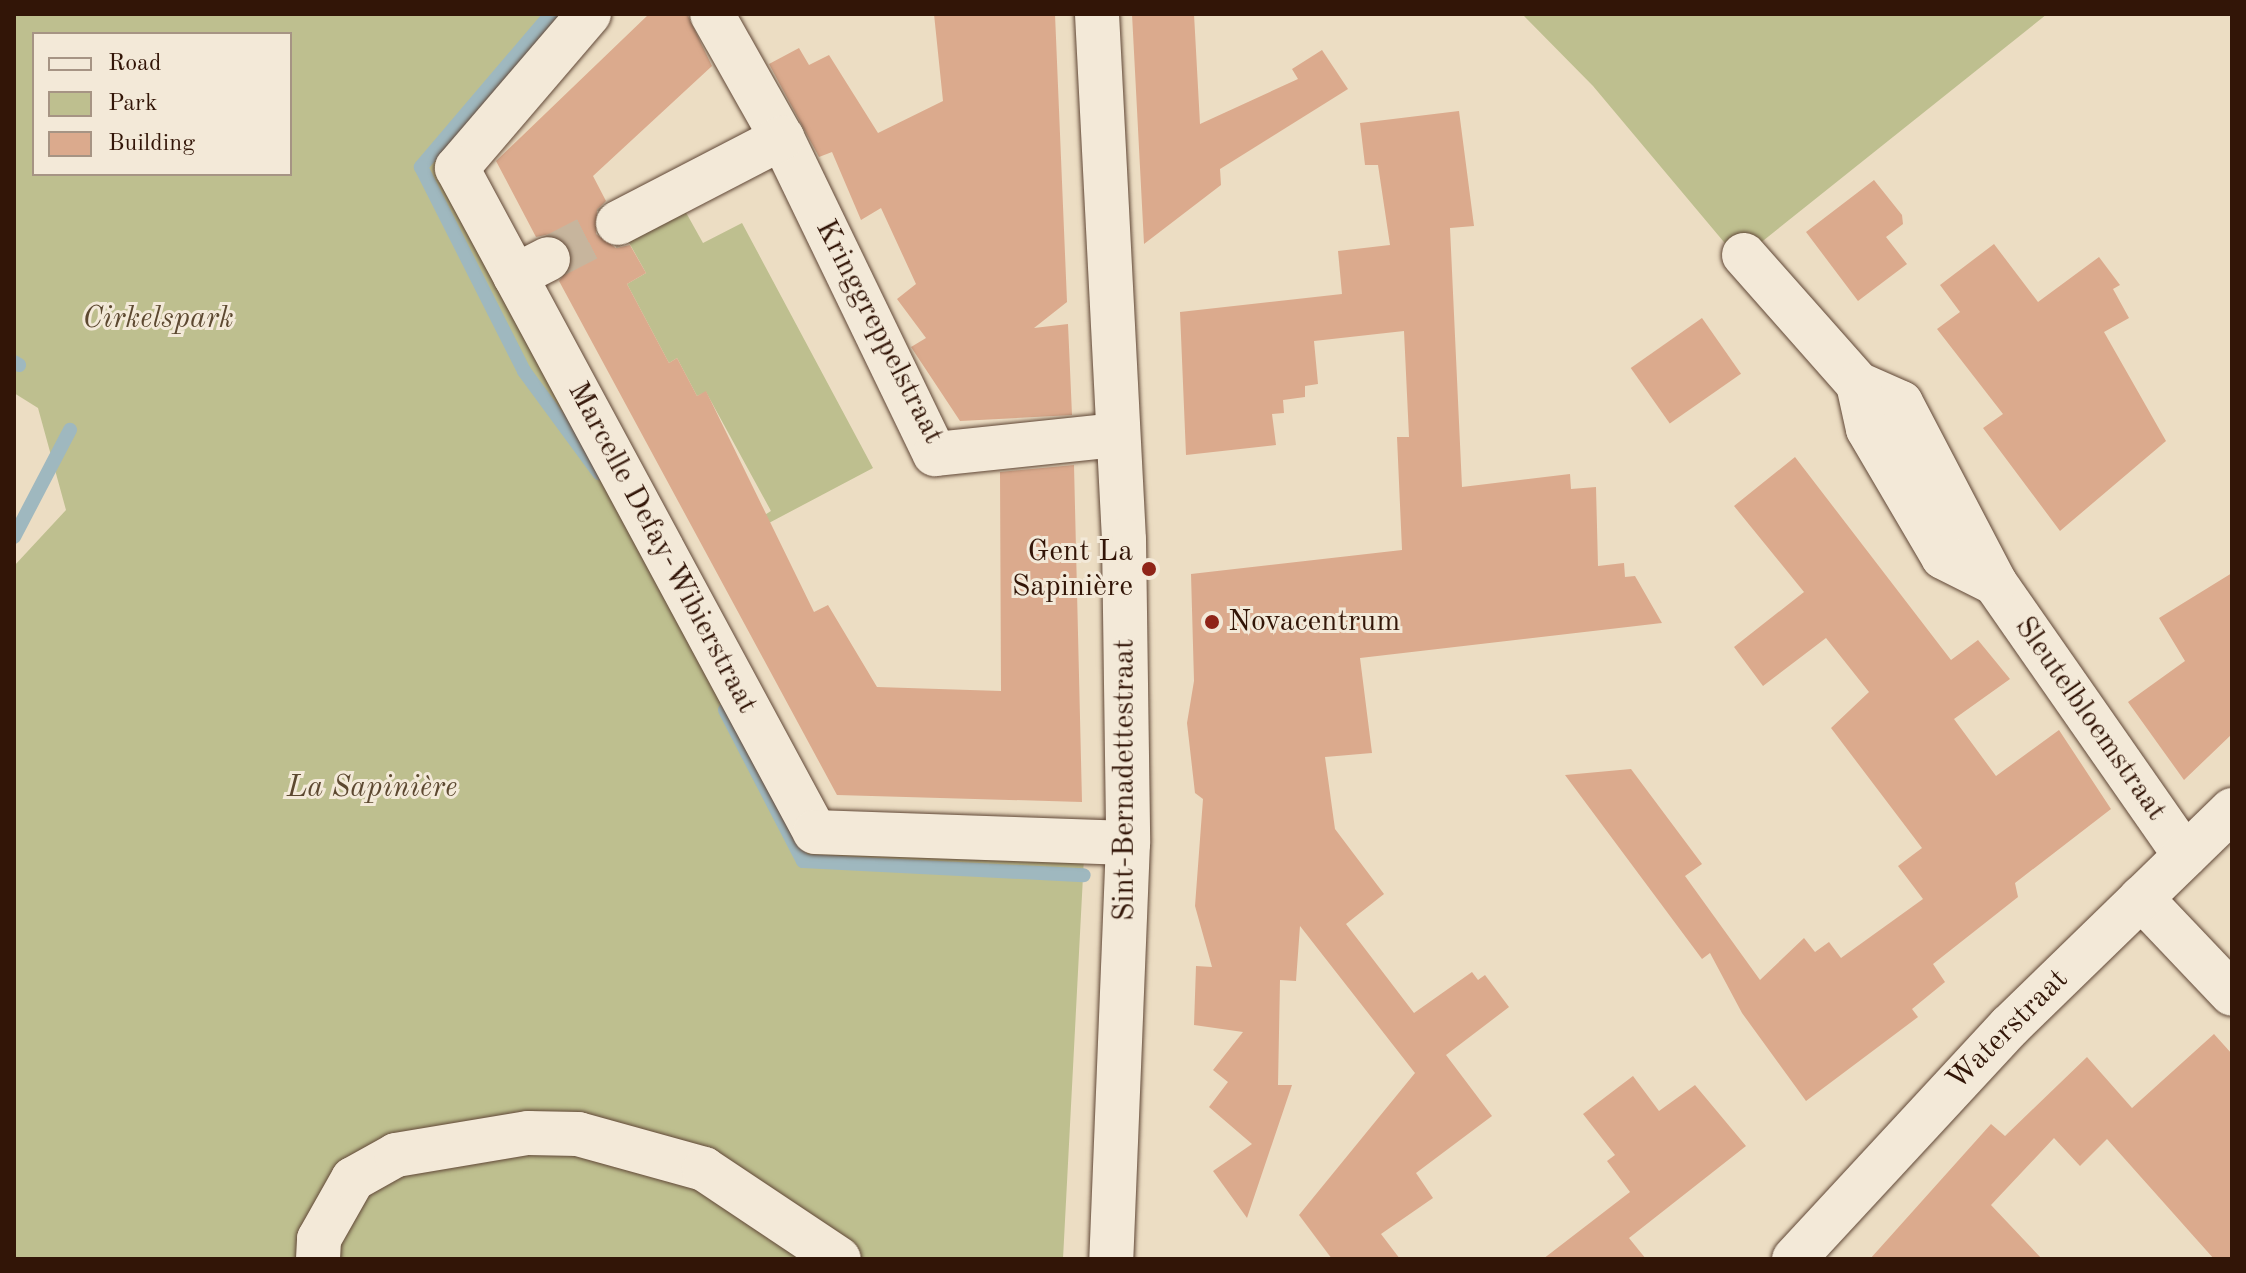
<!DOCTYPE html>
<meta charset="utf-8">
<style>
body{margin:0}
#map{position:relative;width:2246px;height:1273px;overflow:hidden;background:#ecddc3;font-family:"Old Standard TT",serif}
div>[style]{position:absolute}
.green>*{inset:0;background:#bebf8f}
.stream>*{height:14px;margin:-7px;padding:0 7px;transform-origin:7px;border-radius:7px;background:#9fb8bf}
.building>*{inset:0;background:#dbaa8d;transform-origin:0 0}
.minor-tunnel>*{height:44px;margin-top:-22px;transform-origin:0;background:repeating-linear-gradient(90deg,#c7b59d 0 44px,transparent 0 66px)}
.roads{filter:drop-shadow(0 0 2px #604736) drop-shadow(0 0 2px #604736)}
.minor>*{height:44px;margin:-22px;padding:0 22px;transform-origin:22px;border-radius:22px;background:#f3e9d8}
.dots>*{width:22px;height:22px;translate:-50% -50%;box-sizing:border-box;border:4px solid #f3e9d8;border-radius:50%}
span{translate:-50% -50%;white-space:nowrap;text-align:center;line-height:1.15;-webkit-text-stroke:6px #f3e9d8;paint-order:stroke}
.park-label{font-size:30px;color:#5c4830;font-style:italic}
.street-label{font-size:30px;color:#321507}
.poi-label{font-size:30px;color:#321507}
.right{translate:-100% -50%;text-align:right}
.left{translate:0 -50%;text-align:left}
.frame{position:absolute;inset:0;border:16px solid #321507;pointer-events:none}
.legend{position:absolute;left:32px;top:32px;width:260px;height:144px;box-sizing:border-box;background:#f3e9d8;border:2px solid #a69484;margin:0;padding:10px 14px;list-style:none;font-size:24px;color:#321507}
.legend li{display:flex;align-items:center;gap:16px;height:40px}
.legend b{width:40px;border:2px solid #a69484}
</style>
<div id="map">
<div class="green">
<div style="clip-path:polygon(evenodd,14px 14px,560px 14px,442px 168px,806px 845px,1084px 857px,1063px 1259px,14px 1259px,14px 566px,66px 510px,38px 408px,14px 393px,14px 14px,34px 34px,290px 34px,290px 174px,34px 174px,34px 34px)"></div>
<div style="clip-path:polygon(1522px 14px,2047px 14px,1739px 260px,1593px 86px)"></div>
<div style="clip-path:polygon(684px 209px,703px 243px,742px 223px,873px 468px,767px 524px,763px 516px,771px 511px,706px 392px,697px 396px,677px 358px,669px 363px,627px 284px,646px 273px,627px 239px)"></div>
</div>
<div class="stream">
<div style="left:551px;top:14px;width:201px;rotate:130.4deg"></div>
<div style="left:421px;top:167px;width:229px;rotate:63.2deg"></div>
<div style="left:524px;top:371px;width:127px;rotate:53.7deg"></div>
<div style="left:14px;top:362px;width:6px;rotate:31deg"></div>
<div style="left:14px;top:537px;width:121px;rotate:-62.4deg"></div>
<div style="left:725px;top:710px;width:170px;rotate:62.7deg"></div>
<div style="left:803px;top:861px;width:281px;rotate:2.9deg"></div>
</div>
<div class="building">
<div style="clip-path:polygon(649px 14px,687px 14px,712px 66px,593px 176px,606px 201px,597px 210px,596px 234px,616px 248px,630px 245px,646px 273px,627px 284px,669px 363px,677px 358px,697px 396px,706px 391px,814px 612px,828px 605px,877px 687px,1001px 691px,1000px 472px,1074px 465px,1082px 802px,837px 795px,559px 281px,573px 261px,570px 247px,550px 234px,536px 237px,496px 161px)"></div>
<div style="clip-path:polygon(934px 14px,1055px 14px,1067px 302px,1034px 328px,1068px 324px,1072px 415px,960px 421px,911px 347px,926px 338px,897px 299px,916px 284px,881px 208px,861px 220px,832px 152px,819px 157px,769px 64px,799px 48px,809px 65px,829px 55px,878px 133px,943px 101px)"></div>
<div style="clip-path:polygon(1132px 14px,1194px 14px,1200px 124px,1298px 79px,1292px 69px,1322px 50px,1348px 89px,1220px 169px,1221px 185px,1144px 244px)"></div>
<div style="clip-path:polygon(1459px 111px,1474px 226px,1450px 228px,1462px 487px,1570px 474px,1571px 489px,1596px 487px,1598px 566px,1624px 563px,1625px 577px,1635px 576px,1662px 623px,1360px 658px,1372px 753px,1325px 757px,1335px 829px,1384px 894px,1346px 924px,1414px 1013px,1472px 972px,1478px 980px,1485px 975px,1509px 1007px,1446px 1055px,1492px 1116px,1416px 1173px,1433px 1198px,1381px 1234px,1400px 1259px,1332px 1259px,1299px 1215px,1415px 1073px,1300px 926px,1296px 981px,1280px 980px,1278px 1085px,1292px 1085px,1247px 1218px,1213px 1171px,1252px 1144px,1209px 1107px,1228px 1082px,1213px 1070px,1243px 1032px,1194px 1025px,1196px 966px,1212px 967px,1195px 906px,1203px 799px,1195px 793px,1187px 723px,1194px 681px,1191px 574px,1402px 550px,1397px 437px,1409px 437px,1404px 331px,1314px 341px,1318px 384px,1305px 386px,1305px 397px,1283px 400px,1284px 413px,1272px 414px,1276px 445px,1186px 455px,1180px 312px,1342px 294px,1338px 251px,1390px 245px,1378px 165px,1365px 165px,1360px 123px)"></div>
<div style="clip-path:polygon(1874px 180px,1902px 215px,1903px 224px,1886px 237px,1907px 264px,1858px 301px,1806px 232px)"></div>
<div style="clip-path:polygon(1994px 244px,2038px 302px,2099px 257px,2120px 285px,2113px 289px,2129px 318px,2104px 332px,2166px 441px,2060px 531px,1983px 428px,2003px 414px,1937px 329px,1960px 312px,1940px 285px)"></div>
<div style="left:1702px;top:318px;width:68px;height:87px;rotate:55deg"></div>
<div style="clip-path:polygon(1795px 457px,1951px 660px,1978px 640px,2010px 679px,1954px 719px,1996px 776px,2059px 730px,2111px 809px,2015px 883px,2018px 897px,1933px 964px,1945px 982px,1912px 1009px,1918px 1017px,1806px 1101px,1742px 1013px,1710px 953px,1702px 959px,1565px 775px,1631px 769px,1702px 864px,1685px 876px,1760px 980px,1804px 938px,1815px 952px,1829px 942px,1841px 958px,1923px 899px,1898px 866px,1922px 848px,1831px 728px,1869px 692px,1826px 638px,1763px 686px,1734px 647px,1804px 592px,1734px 506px)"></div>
<div style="clip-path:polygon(2232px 573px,2232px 734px,2184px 780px,2128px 702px,2185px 661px,2159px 618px)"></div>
<div style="clip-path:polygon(2214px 1034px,2232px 1054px,2232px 1259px,2214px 1259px,2107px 1139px,2080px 1166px,2054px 1138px,1991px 1205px,2042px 1259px,1870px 1259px,1991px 1124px,2005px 1136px,2087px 1057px,2132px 1108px)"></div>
<div style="clip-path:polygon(1633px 1076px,1659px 1111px,1695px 1085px,1746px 1146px,1629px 1238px,1646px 1259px,1543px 1259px,1630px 1192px,1607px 1161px,1615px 1155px,1583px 1114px)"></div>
</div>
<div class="minor-tunnel">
<div style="left:548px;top:259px;width:79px;rotate:-27.2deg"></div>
</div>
<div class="roads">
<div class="minor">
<div style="left:589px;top:14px;width:203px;rotate:130.6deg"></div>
<div style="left:457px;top:168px;width:754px;rotate:61.67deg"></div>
<div style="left:815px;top:832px;width:313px;rotate:2deg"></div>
<div style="left:712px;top:14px;width:142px;rotate:60.6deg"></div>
<div style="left:782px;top:138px;width:351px;rotate:64.2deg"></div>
<div style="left:935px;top:454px;width:183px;rotate:-6deg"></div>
<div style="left:1097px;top:14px;width:527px;rotate:87.06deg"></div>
<div style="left:1124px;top:540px;width:303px;rotate:89.2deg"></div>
<div style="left:1128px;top:843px;width:416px;rotate:92.3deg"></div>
<div style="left:618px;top:223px;width:185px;rotate:-27.4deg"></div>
<div style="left:1744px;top:255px;width:172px;rotate:48.5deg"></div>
<div style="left:1858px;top:384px;width:47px;rotate:23.8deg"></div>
<div style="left:1901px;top:403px;width:203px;rotate:62.4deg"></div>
<div style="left:1995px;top:583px;width:332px;rotate:55.1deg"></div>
<div style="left:515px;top:276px;width:37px;rotate:-27deg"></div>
<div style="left:1858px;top:384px;width:46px;rotate:77.5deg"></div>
<div style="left:1868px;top:429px;width:148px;rotate:59.6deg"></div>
<div style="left:1943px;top:557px;width:58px;rotate:26.6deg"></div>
<div style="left:2141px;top:898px;width:132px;rotate:46.5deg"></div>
<div style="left:318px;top:1259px;width:20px;rotate:-87deg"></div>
<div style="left:319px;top:1239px;width:69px;rotate:-60.5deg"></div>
<div style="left:353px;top:1179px;width:49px;rotate:-29.2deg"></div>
<div style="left:396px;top:1155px;width:134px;rotate:-9.5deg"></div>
<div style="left:528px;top:1133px;width:50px;rotate:1.1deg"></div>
<div style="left:578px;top:1134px;width:131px;rotate:15.5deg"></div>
<div style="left:704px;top:1169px;width:162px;rotate:33.7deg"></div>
<div style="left:1794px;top:1259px;width:318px;rotate:-47.2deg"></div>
<div style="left:2010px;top:1026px;width:310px;rotate:-44.2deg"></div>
</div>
</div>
<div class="dots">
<div style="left:1149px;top:569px;background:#8f2418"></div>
<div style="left:1212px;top:622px;background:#8f2418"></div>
</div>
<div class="park-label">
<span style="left:158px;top:319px">Cirkelspark</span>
<span style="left:372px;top:788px">La Sapinière</span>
</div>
<div class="street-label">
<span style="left:879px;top:332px;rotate:63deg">Kringgreppelstraat</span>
<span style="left:662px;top:548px;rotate:62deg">Marcelle Defay-Wibierstraat</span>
<span style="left:2090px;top:719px;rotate:55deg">Sleutelbloemstraat</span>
<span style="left:1125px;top:780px;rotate:-90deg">Sint-Bernadettestraat</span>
<span style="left:2008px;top:1030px;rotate:-45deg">Waterstraat</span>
</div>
<div class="poi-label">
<span class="right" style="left:1133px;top:569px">Gent La<br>Sapinière</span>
<span class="left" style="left:1228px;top:622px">Novacentrum</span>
</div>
<div class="frame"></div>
<ul class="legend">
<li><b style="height:10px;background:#f3e9d8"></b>Road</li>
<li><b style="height:22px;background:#bebf8f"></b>Park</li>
<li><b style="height:22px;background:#dbaa8d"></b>Building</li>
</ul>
</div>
